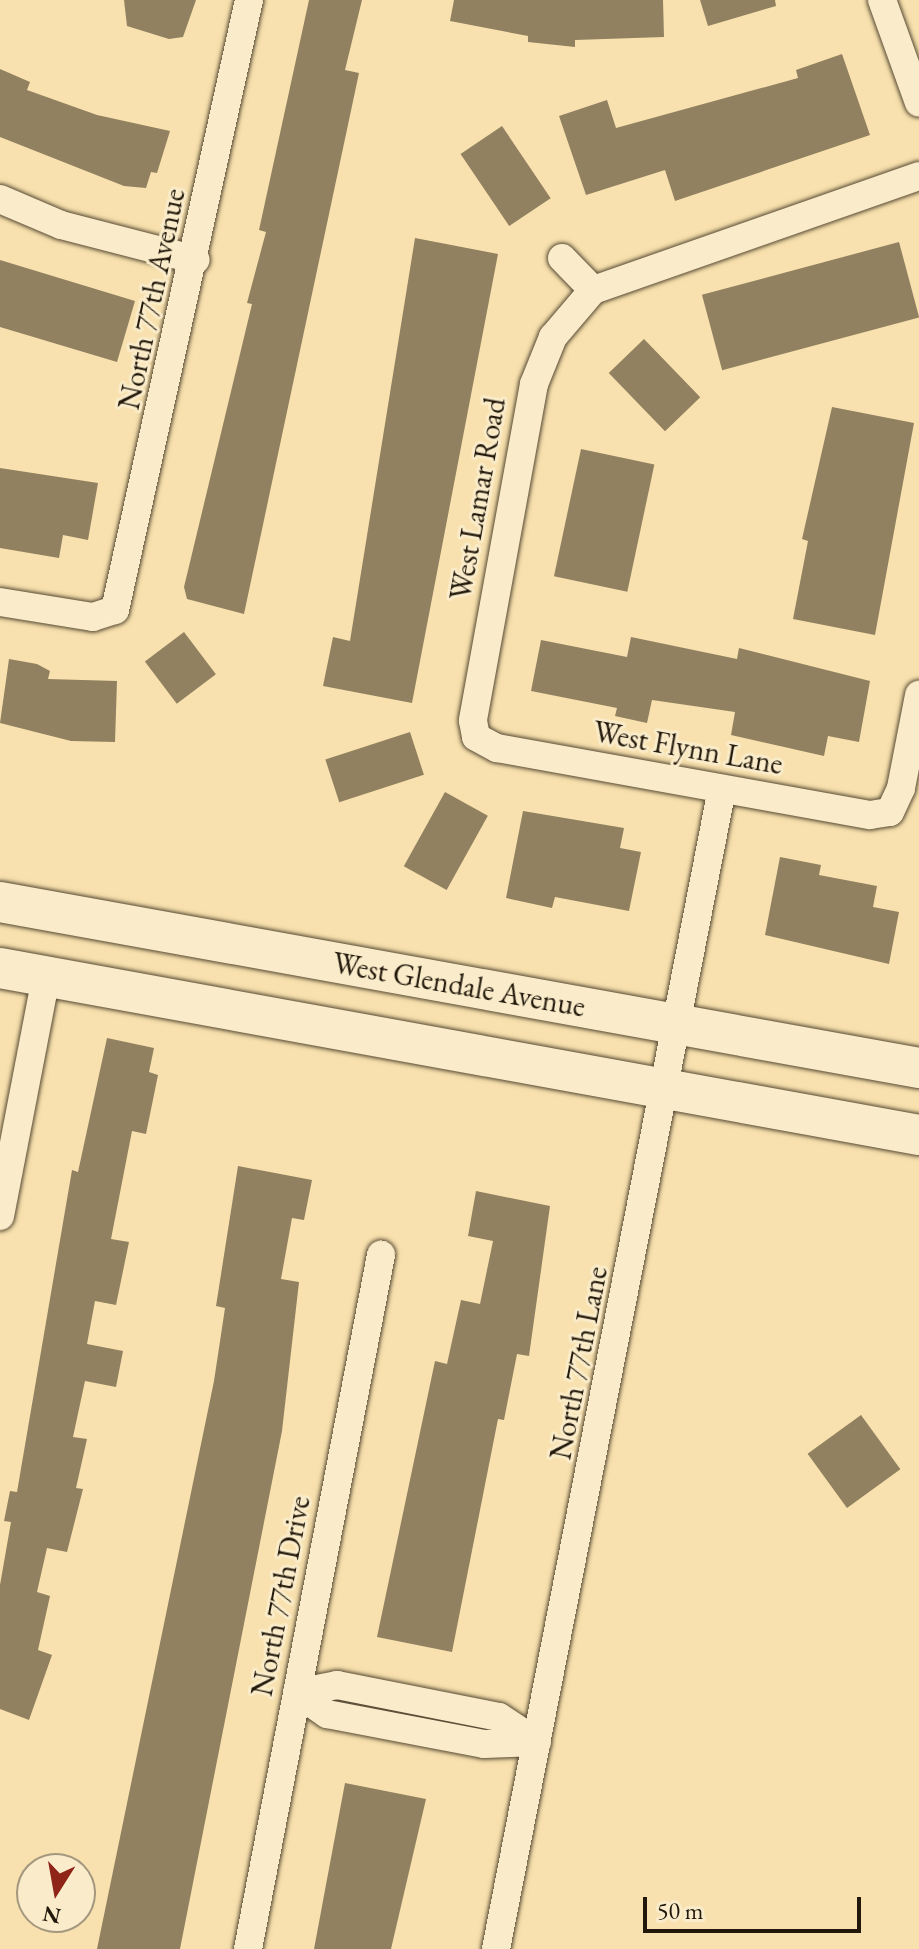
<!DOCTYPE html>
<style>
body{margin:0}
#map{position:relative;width:919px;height:1949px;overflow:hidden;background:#f8e1ae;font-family:"EB Garamond",serif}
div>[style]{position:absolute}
.building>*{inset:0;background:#918160;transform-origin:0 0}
.roads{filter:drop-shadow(0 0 2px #574a34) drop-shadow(0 0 2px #574a34)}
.minor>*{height:28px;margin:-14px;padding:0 14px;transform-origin:14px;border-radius:14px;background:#faecca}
.secondary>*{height:40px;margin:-20px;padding:0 20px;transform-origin:20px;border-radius:20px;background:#faecca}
span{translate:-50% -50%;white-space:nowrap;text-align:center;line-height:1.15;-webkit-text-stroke:6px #faecca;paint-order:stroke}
.street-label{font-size:30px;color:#21180b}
.north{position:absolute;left:16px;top:1853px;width:80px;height:80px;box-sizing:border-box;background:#faecca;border:2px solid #a3977e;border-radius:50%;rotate:191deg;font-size:22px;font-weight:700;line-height:32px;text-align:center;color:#21180b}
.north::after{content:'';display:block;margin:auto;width:28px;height:36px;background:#8f2418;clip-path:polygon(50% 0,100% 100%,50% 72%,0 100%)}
.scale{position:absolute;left:643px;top:1897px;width:218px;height:36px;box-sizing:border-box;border:4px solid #21180b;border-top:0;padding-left:10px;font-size:24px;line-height:28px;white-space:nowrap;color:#21180b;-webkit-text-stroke:6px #faecca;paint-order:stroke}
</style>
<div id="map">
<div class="building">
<div style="clip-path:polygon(124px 0,196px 0,183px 37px,169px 39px,127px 26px)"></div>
<div style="clip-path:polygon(309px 0,362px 0,345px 70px,359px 73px,244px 614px,187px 599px,184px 587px,252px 304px,247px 303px,266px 232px,259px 230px)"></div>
<div style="clip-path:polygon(454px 0,663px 0,664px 37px,575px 40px,575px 47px,528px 42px,528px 36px,450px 21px)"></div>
<div style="clip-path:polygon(700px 0,775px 0,776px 6px,708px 26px)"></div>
<div style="clip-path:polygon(842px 54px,870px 135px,675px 201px,665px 170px,586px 195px,559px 116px,607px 100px,616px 128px,798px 78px,796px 70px)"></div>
<div style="clip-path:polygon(0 69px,30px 82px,27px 90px,97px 115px,170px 131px,157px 173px,151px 172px,146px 188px,124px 186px,0 137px)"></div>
<div style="left:502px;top:126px;width:87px;height:50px;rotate:56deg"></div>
<div style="clip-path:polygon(415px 238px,498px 254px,412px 703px,323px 686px,333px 637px,350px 641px)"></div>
<div style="left:899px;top:242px;width:78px;height:204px;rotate:75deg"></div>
<div style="clip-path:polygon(0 260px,135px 301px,117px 362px,0 327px)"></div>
<div style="left:644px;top:339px;width:81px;height:49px;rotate:46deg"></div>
<div style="clip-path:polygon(832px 407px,914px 423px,875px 635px,793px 619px,808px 541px,802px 539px)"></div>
<div style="left:581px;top:449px;width:75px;height:130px;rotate:12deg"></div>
<div style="clip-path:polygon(0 468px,98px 483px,88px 540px,63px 535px,59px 558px,0 548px)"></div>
<div style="left:184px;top:632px;width:53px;height:49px;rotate:53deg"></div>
<div style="clip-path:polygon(631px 637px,737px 659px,739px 648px,870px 681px,859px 742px,828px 736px,824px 756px,731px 735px,735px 712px,652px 700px,647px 723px,615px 716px,617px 708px,531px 691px,541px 640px,627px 657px)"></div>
<div style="clip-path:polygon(9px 659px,37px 664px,50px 671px,48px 679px,117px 681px,115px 742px,71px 741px,0 723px)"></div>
<div style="left:410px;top:732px;width:45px;height:89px;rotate:72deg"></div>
<div style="left:445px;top:792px;width:49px;height:85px;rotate:29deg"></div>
<div style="clip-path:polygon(523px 811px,624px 828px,620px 848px,641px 852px,629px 911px,555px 897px,552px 908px,506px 898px)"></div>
<div style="clip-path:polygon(780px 857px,821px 865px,819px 875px,877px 886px,873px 907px,899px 912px,889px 964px,765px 935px)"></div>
<div style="clip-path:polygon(107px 1038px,154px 1048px,149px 1072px,158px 1075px,146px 1134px,132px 1131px,111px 1239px,129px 1242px,116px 1305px,95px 1301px,87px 1344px,123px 1351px,116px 1387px,85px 1381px,73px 1437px,87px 1439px,76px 1488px,83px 1489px,67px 1552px,47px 1548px,37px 1592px,50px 1596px,38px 1650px,52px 1655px,29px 1720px,0 1709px,0 1585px,11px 1522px,4px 1521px,10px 1491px,17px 1492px,72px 1170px,78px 1172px)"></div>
<div style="clip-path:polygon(238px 1166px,312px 1180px,304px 1220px,292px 1218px,281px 1279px,299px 1282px,282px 1431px,180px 1949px,97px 1949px,214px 1381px,225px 1308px,216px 1306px)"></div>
<div style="clip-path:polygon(476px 1191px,550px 1206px,529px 1356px,517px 1354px,504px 1420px,498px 1419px,452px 1652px,377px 1637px,435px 1361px,447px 1364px,461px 1300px,480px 1304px,493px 1241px,468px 1236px)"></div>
<div style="left:861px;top:1415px;width:67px;height:66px;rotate:54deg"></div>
<div style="clip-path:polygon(345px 1783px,426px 1799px,391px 1949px,314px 1949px)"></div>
</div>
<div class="roads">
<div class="minor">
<div style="left:882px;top:0;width:109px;rotate:70.2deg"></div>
<div style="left:919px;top:176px;width:345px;rotate:160.7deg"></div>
<div style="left:593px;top:290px;width:62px;rotate:130.4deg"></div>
<div style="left:553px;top:337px;width:51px;rotate:112deg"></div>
<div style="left:534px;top:384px;width:342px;rotate:100.3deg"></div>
<div style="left:473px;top:721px;width:16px;rotate:79deg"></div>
<div style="left:476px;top:737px;width:24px;rotate:28deg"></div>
<div style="left:497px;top:748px;width:379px;rotate:10.2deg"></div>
<div style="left:870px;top:815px;width:20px;rotate:-9deg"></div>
<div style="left:890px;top:812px;width:26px;rotate:-65deg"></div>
<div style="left:901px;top:788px;width:95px;rotate:-79deg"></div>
<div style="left:0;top:199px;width:66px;rotate:23.1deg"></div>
<div style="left:61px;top:225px;width:139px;rotate:14.5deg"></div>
<div style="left:562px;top:258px;width:45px;rotate:45.9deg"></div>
<div style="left:0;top:602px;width:94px;rotate:9.2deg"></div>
<div style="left:93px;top:617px;width:23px;rotate:-18deg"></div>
<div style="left:115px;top:610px;width:625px;rotate:-77.61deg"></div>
<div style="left:0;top:1216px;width:243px;rotate:-79.1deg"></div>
<div style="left:297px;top:1693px;width:41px;rotate:-11.3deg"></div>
<div style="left:337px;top:1685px;width:165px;rotate:11.2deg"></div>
<div style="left:499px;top:1717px;width:45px;rotate:33.3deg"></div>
<div style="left:297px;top:1693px;width:37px;rotate:35deg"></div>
<div style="left:327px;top:1714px;width:160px;rotate:10.8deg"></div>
<div style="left:484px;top:1744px;width:53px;rotate:-2.2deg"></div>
<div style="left:248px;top:1949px;width:707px;rotate:-79.15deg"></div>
<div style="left:496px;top:1949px;width:1182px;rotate:-78.98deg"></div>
</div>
<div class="secondary">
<div style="left:0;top:902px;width:934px;rotate:10.24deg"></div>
<div style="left:0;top:968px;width:934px;rotate:10.3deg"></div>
</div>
</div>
<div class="street-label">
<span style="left:152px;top:299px;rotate:-78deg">North 77th Avenue</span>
<span style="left:478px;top:499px;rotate:-80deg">West Lamar Road</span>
<span style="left:688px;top:748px;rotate:10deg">West Flynn Lane</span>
<span style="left:459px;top:985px;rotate:10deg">West Glendale Avenue</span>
<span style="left:579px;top:1363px;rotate:-79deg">North 77th Lane</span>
<span style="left:281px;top:1596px;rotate:-79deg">North 77th Drive</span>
</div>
<div class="north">N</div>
<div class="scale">50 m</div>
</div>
